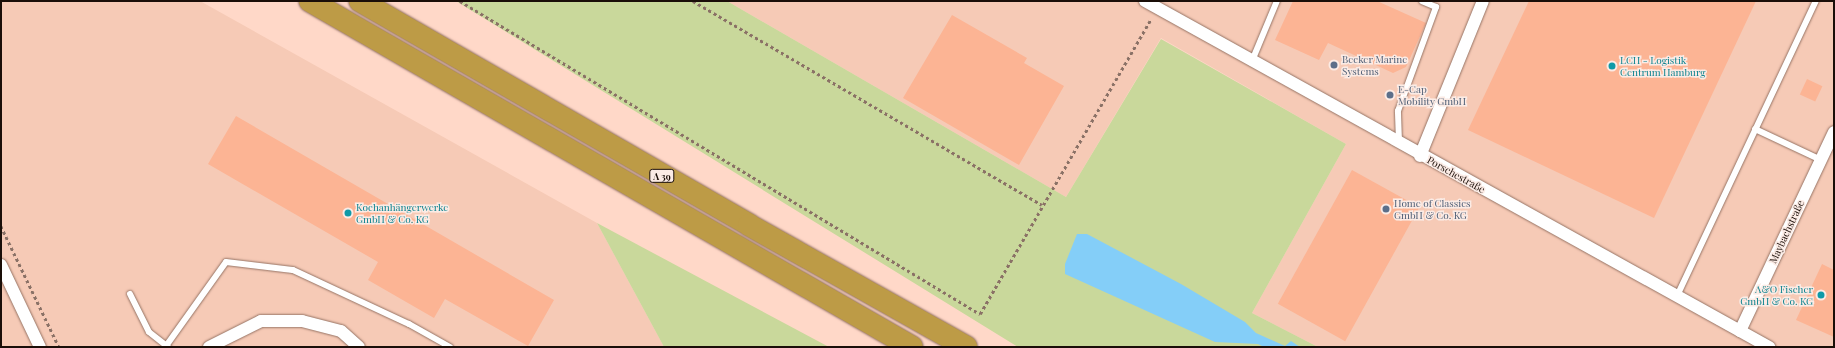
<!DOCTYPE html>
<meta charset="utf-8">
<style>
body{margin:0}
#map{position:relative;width:1835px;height:348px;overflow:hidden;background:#ffd8c8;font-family:"Playfair Display",serif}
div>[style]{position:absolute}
.built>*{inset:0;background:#f6cab6}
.green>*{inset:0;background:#c9d89b}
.water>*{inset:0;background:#84cef8}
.building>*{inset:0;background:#fcb494;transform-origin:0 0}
.path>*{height:2.5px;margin-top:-1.25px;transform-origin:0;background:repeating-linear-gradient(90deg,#8a7166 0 3px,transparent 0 6px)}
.roads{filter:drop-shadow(0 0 1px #967465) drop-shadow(0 0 1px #967465)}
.service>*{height:6px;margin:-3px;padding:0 3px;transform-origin:3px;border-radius:3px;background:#fff}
.minor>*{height:12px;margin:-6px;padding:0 6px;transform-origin:6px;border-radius:6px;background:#fff}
.motorway>*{height:22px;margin:-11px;padding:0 11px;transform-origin:11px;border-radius:11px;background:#bd9b46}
.dots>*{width:11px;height:11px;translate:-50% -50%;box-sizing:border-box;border:2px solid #fbebe5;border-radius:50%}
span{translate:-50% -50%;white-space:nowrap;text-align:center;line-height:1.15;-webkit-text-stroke:3px #fbebe5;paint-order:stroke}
.shield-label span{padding:1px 3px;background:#fbebe5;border:1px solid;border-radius:3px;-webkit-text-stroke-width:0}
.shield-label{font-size:9px;color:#1a0e08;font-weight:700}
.service-label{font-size:10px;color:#4e5e75}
.left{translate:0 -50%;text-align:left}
.culture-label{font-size:10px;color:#0d838f}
.right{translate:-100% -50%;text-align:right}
.street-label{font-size:10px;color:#1a0e08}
.frame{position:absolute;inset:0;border:2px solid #1a0e08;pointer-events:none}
</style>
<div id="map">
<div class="built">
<div style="clip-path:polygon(1px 1px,200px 1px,597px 223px,664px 347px,1px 347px)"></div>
<div style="clip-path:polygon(727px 1px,1834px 1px,1834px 347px,1318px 347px,1252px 313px,1346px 144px,1161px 38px,1066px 197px)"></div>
</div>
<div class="green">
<div style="clip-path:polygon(456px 1px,727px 1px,1066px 197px,1161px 39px,1346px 144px,1252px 313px,1318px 347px,1018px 347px)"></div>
<div style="clip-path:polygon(597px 223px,829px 347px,664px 347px)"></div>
</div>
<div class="water">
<div style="clip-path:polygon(1077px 234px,1087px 234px,1181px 284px,1245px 322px,1256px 333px,1285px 346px,1291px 341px,1300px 347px,1264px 347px,1258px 344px,1215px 342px,1065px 274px,1065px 264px)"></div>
</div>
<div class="building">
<div style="clip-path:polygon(1293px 1px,1377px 1px,1426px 23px,1406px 67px,1393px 73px,1328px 43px,1319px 60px,1275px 40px)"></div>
<div style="clip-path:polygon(1529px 1px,1756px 1px,1654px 218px,1468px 130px)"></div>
<div style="clip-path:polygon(952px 15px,1027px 58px,1024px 63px,1064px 86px,1019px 165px,903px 98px)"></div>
<div style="left:1807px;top:79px;width:17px;height:17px;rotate:25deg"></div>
<div style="clip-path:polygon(236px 116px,554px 300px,528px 346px,445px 299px,434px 318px,368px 280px,378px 262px,208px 164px)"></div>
<div style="left:1352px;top:170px;width:77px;height:153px;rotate:29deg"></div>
<div style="clip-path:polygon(1822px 264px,1834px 270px,1834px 337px,1796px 320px)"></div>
</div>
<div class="path">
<div style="left:460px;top:1px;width:607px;rotate:31.04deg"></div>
<div style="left:980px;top:314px;width:341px;rotate:-59.9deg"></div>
<div style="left:693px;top:1px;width:404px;rotate:30.3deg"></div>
<div style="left:1px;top:226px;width:134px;rotate:64.4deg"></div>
</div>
<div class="roads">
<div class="service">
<div style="left:1252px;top:61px;width:65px;rotate:-67.4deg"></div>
<div style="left:1755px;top:129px;width:73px;rotate:25.2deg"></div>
<div style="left:1399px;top:142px;width:31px;rotate:-92deg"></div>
<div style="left:1398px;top:111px;width:111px;rotate:-69.9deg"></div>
<div style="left:1436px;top:7px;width:15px;rotate:-157deg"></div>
<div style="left:130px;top:294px;width:42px;rotate:63.4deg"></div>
<div style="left:149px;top:332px;width:24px;rotate:38deg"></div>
<div style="left:1677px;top:296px;width:326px;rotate:-64.8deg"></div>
<div style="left:166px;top:346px;width:103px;rotate:-54.5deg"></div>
<div style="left:226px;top:262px;width:67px;rotate:6.8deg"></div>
<div style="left:293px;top:270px;width:128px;rotate:25deg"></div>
<div style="left:409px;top:324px;width:47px;rotate:29.3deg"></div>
</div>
<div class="minor">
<div style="left:1145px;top:1px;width:714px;rotate:29.01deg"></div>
<div style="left:1420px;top:156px;width:167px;rotate:-67.9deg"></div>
<div style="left:1px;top:265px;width:91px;rotate:64.6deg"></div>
<div style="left:1740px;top:331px;width:220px;rotate:-64.7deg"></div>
<div style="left:209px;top:347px;width:58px;rotate:-26.6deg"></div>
<div style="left:261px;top:321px;width:41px"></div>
<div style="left:302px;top:321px;width:40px;rotate:14.4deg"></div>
<div style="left:341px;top:331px;width:24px;rotate:42deg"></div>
</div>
<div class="motorway">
<div style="left:310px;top:1px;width:694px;rotate:29.89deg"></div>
<div style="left:360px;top:1px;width:449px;rotate:29.9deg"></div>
<div style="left:749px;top:225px;width:249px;rotate:29.3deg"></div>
</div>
</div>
<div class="dots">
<div style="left:1334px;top:65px;background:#5c6f8a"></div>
<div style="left:1612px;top:66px;background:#0f9aa8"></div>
<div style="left:1390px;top:95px;background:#5c6f8a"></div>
<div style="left:1386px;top:209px;background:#5c6f8a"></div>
<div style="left:348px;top:213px;background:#0f9aa8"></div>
<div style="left:1821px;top:295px;background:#0f9aa8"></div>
</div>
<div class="shield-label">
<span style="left:662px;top:176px">A 39</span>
</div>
<div class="service-label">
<span class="left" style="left:1342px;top:65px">Becker Marine<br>Systems</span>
<span class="left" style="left:1398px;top:95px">E-Cap<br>Mobility GmbH</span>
<span class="left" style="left:1394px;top:209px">Home of Classics<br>GmbH &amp; Co. KG</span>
</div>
<div class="culture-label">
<span class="left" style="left:1620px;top:66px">LCH - Logistik<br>Centrum Hamburg</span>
<span class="left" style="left:356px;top:213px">Kochanhängerwerke<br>GmbH &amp; Co. KG</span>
<span class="right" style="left:1813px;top:295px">A&amp;O Fischer<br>GmbH &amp; Co. KG</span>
</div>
<div class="street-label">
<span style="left:1456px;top:175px;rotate:29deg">Porschestraße</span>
<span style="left:1787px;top:232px;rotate:-65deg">Maybachstraße</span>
</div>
<div class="frame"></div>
</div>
